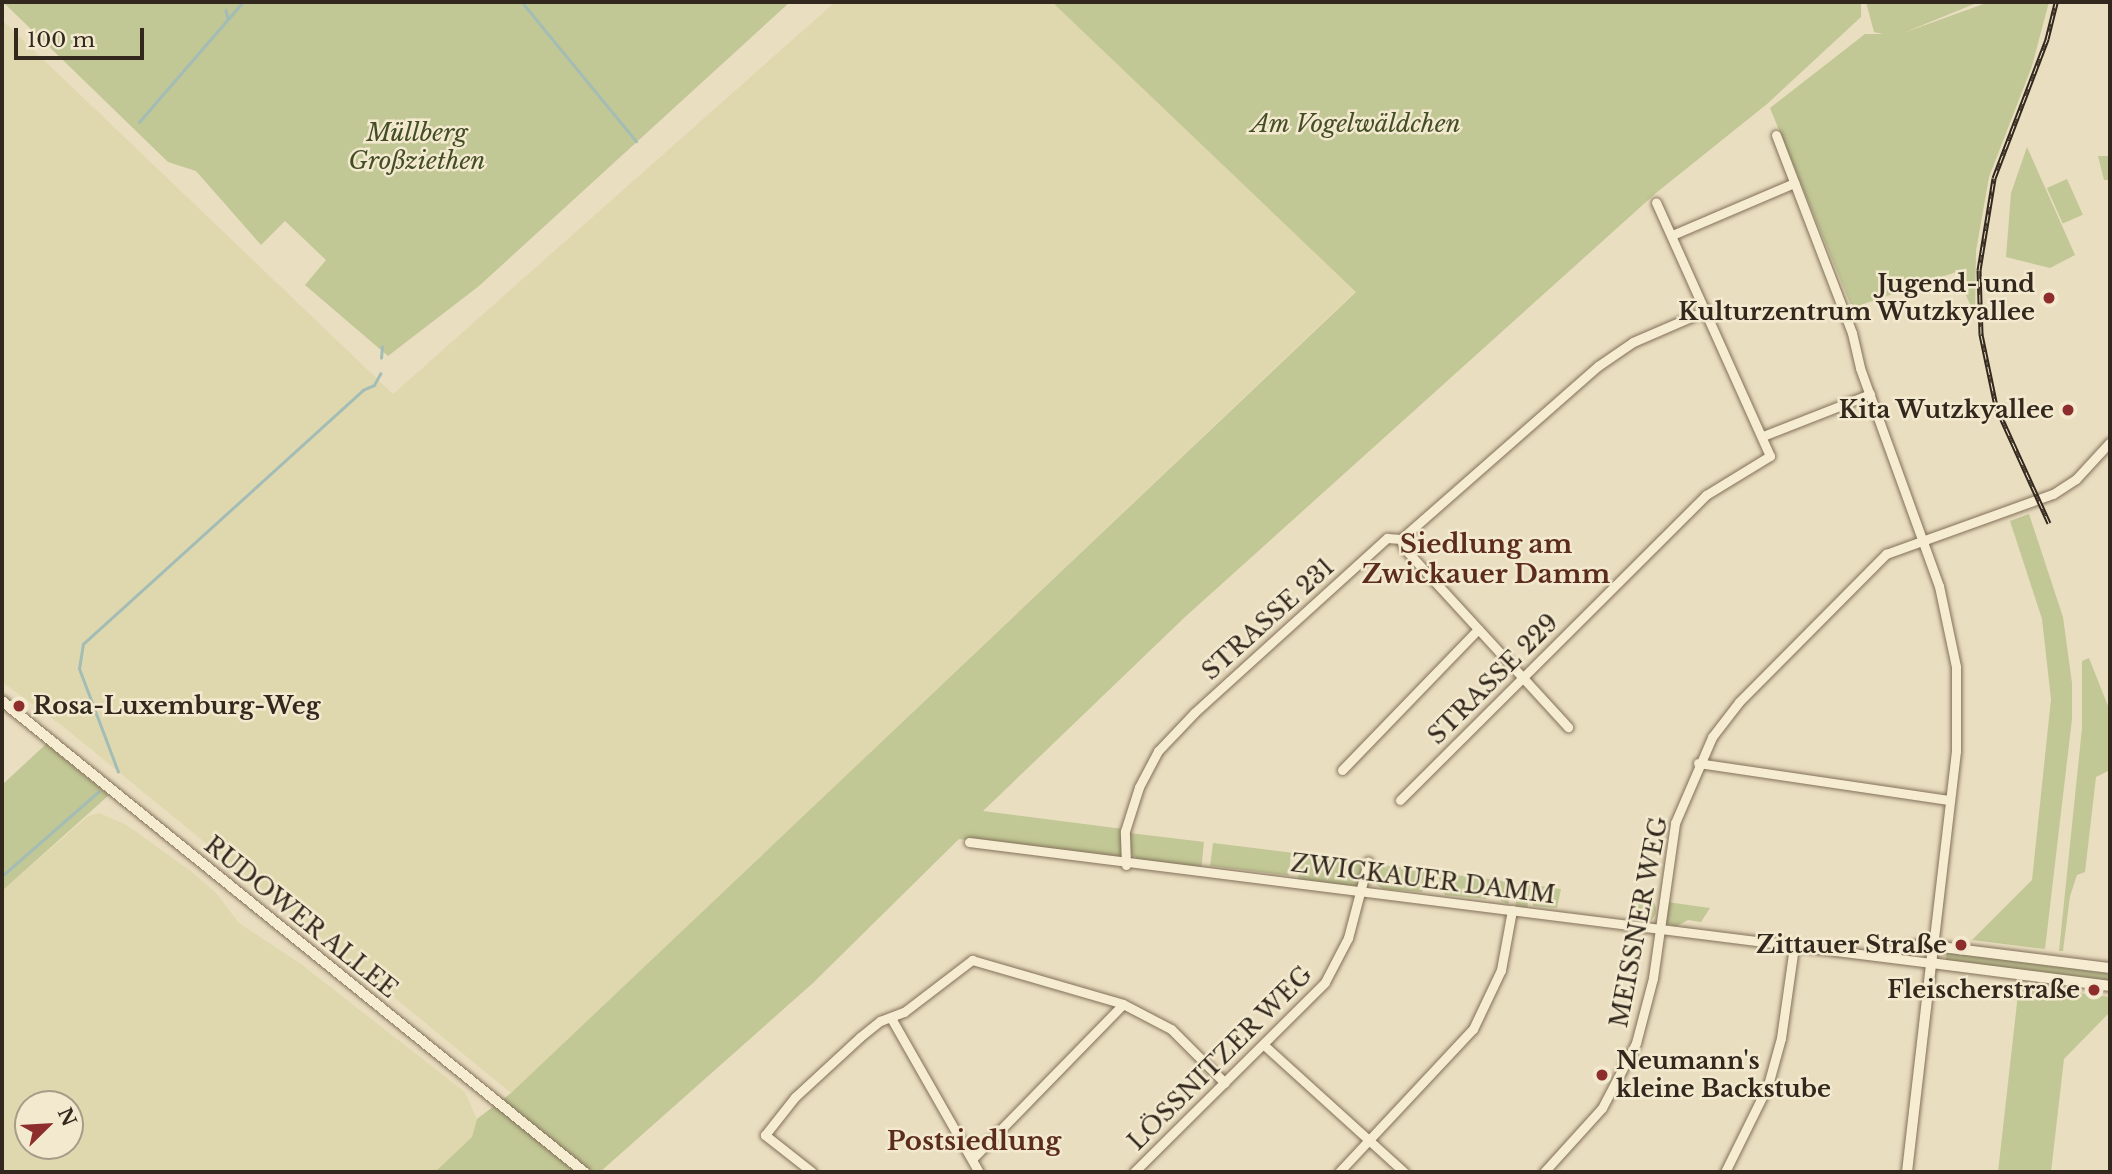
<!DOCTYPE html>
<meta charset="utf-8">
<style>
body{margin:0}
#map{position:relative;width:2112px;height:1174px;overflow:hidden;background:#eadec0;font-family:"Libre Baskerville",serif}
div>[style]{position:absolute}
.farmland>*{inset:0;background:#dfd8ae}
.green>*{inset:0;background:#c1c795;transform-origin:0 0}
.round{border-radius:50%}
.stream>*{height:2.5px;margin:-1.25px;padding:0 1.25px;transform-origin:1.25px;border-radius:1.25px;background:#a3bdb6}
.roads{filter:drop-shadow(0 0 2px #827059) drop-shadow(0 0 2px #827059)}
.minor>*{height:9px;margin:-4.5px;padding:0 4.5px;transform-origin:4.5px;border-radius:4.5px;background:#f6ecd2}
.tertiary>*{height:10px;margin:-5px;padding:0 5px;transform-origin:5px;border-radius:5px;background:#f6ecd2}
.rail>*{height:5px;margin-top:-2.5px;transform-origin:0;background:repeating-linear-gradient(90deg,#f2e9cf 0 8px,#33281d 0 16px);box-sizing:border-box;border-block:2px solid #33281d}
.dots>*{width:19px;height:19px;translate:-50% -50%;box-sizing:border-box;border:4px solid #f2e9cf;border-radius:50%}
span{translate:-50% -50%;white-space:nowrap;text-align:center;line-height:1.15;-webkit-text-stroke:5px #f2e9cf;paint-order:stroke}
.park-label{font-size:24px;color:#434e25;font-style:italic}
.poi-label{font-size:24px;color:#33281d;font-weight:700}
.right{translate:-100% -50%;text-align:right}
.left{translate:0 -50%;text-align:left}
.street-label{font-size:24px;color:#33281d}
.neighbourhood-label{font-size:26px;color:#5c2d1f;font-weight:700}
.frame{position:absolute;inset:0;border:4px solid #33281d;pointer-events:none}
.north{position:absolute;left:14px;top:1090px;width:70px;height:70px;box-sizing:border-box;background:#f2e9cf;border:2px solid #a69c88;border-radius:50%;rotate:66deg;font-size:19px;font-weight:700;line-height:28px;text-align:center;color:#33281d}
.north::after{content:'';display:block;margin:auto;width:24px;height:32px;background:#8d2e2d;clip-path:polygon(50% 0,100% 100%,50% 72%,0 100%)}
.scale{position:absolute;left:14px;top:28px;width:130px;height:32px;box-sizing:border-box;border:4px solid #33281d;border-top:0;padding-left:9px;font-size:21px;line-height:24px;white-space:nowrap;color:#33281d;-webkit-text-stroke:5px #f2e9cf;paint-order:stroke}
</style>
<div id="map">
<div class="farmland">
<div style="clip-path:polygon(835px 2px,1052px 2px,1356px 291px,511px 1093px,65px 728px,2px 682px,2px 20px,393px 394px)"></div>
<div style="clip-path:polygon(evenodd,100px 813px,128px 826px,191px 871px,216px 893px,239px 923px,301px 964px,465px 1092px,477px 1119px,472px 1137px,435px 1172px,2px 1172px,2px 891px,88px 816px,100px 813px,28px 1104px,70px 1104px,70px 1146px,28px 1146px,28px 1104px)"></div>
</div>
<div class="green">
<div style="clip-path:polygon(3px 2px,790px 2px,479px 286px,388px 356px,305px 285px,326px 260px,285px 221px,261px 245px,196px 171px,168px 162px)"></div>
<div style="clip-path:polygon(1052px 2px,1861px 2px,1861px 17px,1767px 104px,1656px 193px,1185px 617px,983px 811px,1123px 829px,1124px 861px,959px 839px,813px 983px,600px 1172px,435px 1172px,472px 1137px,477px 1119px,511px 1093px,1356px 292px)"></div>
<div style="clip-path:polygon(1866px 2px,1979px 2px,1903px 33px,1989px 2px,2049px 2px,2032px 66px,1989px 177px,1976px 251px,1975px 316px,1956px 272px,1852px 308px,1770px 108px,1865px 34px,1883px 34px,1874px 32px)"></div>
<div style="clip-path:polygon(2027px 147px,2075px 255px,2050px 268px,2006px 257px,2011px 193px)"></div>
<div style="clip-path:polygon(2098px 156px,2110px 156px,2110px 180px,2104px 180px)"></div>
<div style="left:2067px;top:179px;width:39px;height:22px;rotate:66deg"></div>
<div style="clip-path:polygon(2029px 514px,2063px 617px,2072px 683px,2072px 719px,2045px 949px,1972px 940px,2032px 880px,2051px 699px,2042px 619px,2010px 521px)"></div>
<div style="clip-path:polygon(2089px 658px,2110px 711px,2110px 770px,2096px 777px,2085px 872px,2077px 875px,2070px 896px,2063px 951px,2059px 951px,2082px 728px,2082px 661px)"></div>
<div style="clip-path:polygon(46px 744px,109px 795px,2px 891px,2px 785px)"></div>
<div style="clip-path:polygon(1130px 833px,1204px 842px,1201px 871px,1139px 861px,1131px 853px)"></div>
<div style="left:1213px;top:843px;width:79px;height:23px;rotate:7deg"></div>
<div style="left:1301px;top:855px;width:64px;height:26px;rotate:7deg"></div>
<div style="clip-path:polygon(1377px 864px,1427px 871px,1434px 872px,1428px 875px,1422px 892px,1383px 889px,1373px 882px,1379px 875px)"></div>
<div style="clip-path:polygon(1437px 873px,1490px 879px,1486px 899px,1445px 895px)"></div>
<div style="clip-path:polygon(1494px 880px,1515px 882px,1508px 904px,1501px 901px)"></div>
<div style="left:1519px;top:883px;width:12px;height:23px;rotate:9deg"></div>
<div style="clip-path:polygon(1534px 885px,1561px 889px,1557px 908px,1533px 906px)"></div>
<div class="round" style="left:1630px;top:897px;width:26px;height:26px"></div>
<div style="clip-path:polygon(1667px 902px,1710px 908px,1701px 922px,1688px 920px,1675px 927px,1666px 922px)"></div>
<div style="left:1947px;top:951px;width:164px;height:10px;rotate:8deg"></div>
<div style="clip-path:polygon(2019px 985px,2110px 997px,2110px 1012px,2064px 1059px,2051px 1172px,1998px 1172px)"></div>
</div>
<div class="stream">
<div style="left:522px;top:2px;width:180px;rotate:50.6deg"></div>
<div style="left:226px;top:10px;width:9px;rotate:77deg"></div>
<div style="left:139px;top:122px;width:159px;rotate:-49.1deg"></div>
<div style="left:381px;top:358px;width:11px;rotate:-85deg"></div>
<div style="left:118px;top:772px;width:110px;rotate:-110.7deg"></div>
<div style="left:79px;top:669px;width:25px;rotate:-81deg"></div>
<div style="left:83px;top:644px;width:378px;rotate:-42.2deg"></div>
<div style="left:363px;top:390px;width:12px;rotate:-24deg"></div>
<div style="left:374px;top:385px;width:13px;rotate:-61deg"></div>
<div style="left:2px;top:876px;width:128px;rotate:-41.2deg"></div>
</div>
<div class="roads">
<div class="minor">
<div style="left:1776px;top:135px;width:212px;rotate:69deg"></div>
<div style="left:1852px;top:333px;width:36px;rotate:77deg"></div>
<div style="left:1860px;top:368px;width:232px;rotate:70.1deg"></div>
<div style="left:1939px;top:586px;width:83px;rotate:78.1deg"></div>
<div style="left:1956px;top:667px;width:84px;rotate:90deg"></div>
<div style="left:1956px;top:751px;width:196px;rotate:96.7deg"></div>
<div style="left:1933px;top:946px;width:14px;rotate:-172deg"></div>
<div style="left:1919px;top:944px;width:41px;rotate:166deg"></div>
<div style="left:1672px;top:235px;width:133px;rotate:-23.1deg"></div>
<div style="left:1763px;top:436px;width:115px;rotate:-21.4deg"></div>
<div style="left:1401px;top:539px;width:9px;rotate:72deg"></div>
<div style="left:1404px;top:548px;width:243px;rotate:47.5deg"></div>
<div style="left:1698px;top:763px;width:254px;rotate:8.4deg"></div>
<div style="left:1342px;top:770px;width:196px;rotate:-46deg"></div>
<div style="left:1400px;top:800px;width:432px;rotate:-44.9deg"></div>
<div style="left:1706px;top:495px;width:75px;rotate:-31.4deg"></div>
<div style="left:1770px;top:456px;width:278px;rotate:-114.2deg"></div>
<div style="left:969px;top:842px;width:970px;rotate:7.17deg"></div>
<div style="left:1126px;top:865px;width:34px;rotate:-92deg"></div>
<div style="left:1125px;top:831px;width:46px;rotate:-72.3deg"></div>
<div style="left:1139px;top:787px;width:41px;rotate:-62.2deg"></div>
<div style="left:1158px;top:751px;width:52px;rotate:-46.5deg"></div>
<div style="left:1194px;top:713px;width:261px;rotate:-42.2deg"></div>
<div style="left:1387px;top:538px;width:14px;rotate:4deg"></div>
<div style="left:1401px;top:539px;width:262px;rotate:-41.3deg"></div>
<div style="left:1598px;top:366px;width:42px;rotate:-34.4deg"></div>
<div style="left:1633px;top:342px;width:81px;rotate:-23.4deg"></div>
<div style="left:891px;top:1018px;width:177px;rotate:60.3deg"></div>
<div style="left:1264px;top:1045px;width:189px;rotate:42.2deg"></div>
<div style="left:972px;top:1159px;width:216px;rotate:-45.7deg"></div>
<div style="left:812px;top:1172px;width:60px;rotate:-141.8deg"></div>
<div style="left:765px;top:1135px;width:48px;rotate:-51.7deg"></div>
<div style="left:795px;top:1097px;width:88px;rotate:-42.7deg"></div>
<div style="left:860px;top:1037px;width:26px;rotate:-39deg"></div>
<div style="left:880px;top:1021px;width:26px;rotate:-21deg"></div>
<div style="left:904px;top:1012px;width:86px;rotate:-37.4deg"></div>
<div style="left:972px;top:960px;width:157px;rotate:16.2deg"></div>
<div style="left:1123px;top:1004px;width:54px;rotate:27.5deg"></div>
<div style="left:1171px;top:1029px;width:76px;rotate:45deg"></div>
<div style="left:1134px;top:1172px;width:269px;rotate:-44.8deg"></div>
<div style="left:1325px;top:982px;width:50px;rotate:-62.4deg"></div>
<div style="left:1348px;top:938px;width:79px;rotate:-75.3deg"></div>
<div style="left:1339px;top:1172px;width:196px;rotate:-46.9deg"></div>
<div style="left:1473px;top:1029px;width:65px;rotate:-64.6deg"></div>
<div style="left:1501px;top:970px;width:61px;rotate:-79.6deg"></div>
<div style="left:1544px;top:1172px;width:86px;rotate:-47.8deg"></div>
<div style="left:1602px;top:1108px;width:73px;rotate:-62.4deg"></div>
<div style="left:1636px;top:1043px;width:67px;rotate:-75.3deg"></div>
<div style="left:1653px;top:978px;width:157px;rotate:-81.9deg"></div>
<div style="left:1675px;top:823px;width:94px;rotate:-66.7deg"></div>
<div style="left:1712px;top:737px;width:44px;rotate:-52.4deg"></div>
<div style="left:1739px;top:702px;width:209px;rotate:-45.2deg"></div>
<div style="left:1886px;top:554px;width:177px;rotate:-19.8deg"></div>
<div style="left:2053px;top:494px;width:27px;rotate:-33deg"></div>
<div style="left:2076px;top:479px;width:50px;rotate:-47.4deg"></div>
<div style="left:1725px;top:1172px;width:97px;rotate:-63.7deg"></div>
<div style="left:1768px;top:1085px;width:49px;rotate:-74.5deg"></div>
<div style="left:1781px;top:1038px;width:92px;rotate:-81.9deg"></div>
</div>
<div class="tertiary">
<div style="left:2px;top:701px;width:749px;rotate:38.98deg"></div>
<div style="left:1931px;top:963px;width:180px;rotate:7.3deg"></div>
<div style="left:1907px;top:1172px;width:227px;rotate:-83.4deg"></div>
<div style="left:1933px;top:946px;width:178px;rotate:7.1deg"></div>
</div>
</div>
<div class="rail">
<div style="left:2049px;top:523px;width:128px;rotate:-114.4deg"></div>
<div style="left:1996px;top:406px;width:74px;rotate:-101.8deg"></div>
<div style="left:1981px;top:334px;width:64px;rotate:-91.8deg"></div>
<div style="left:1979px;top:270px;width:93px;rotate:-80.7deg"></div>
<div style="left:1994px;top:178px;width:149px;rotate:-69.1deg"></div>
<div style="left:2047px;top:39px;width:38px;rotate:-76deg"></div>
</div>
<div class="dots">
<div style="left:2049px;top:298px;background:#8d2e2d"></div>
<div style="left:2068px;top:410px;background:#8d2e2d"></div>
<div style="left:19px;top:706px;background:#8d2e2d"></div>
<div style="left:1961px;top:945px;background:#8d2e2d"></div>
<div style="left:2094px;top:990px;background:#8d2e2d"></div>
<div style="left:1602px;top:1075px;background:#8d2e2d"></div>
</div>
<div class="park-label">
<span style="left:1356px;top:124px">Am Vogelwäldchen</span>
<span style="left:417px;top:147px">Müllberg<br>Großziethen</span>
</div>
<div class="poi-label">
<span class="right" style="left:2035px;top:298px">Jugend- und<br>Kulturzentrum Wutzkyallee</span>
<span class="right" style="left:2054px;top:410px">Kita Wutzkyallee</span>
<span class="left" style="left:33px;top:706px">Rosa-Luxemburg-Weg</span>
<span class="right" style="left:1947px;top:945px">Zittauer Straße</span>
<span class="right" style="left:2080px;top:990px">Fleischerstraße</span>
<span class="left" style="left:1616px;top:1075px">Neumann's<br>kleine Backstube</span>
</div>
<div class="street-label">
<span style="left:1268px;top:619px;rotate:-42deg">STRASSE 231</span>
<span style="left:1493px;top:679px;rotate:-45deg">STRASSE 229</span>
<span style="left:1423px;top:879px;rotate:7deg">ZWICKAUER DAMM</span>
<span style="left:301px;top:917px;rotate:39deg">RUDOWER ALLEE</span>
<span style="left:1639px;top:922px;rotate:-79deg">MEISSNER WEG</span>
<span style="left:1220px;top:1058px;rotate:-45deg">LÖSSNITZER WEG</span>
</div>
<div class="neighbourhood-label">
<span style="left:1486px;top:560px">Siedlung am<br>Zwickauer Damm</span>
<span style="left:974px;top:1142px">Postsiedlung</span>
</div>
<div class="frame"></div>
<div class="north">N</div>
<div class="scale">100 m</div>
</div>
